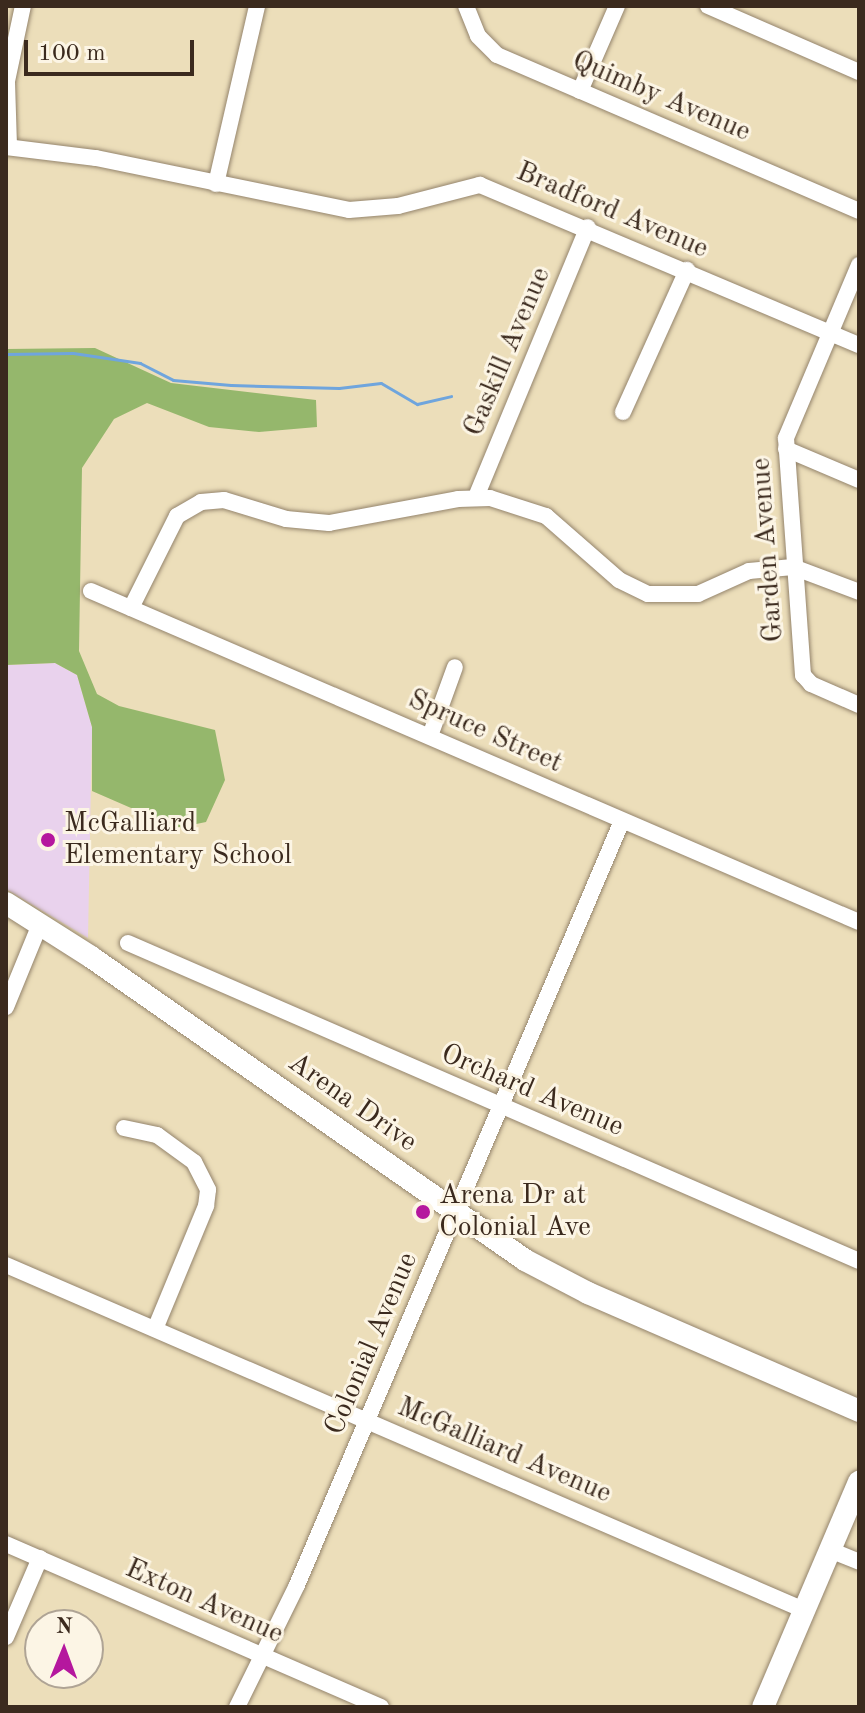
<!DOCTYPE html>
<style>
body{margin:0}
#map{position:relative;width:865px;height:1713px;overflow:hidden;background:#ecdeba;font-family:"Old Standard TT",serif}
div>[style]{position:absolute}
.built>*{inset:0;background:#e9d2ed}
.forest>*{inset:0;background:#95b76c}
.stream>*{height:3px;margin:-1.5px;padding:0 1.5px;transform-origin:1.5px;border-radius:1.5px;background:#6fa5dd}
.roads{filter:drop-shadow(0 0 2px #94846c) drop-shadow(0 0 2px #94846c)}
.minor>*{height:16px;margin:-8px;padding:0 8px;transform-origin:8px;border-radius:8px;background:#fff}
.major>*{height:22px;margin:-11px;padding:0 11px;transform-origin:11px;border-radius:11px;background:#fff}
.dots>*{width:22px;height:22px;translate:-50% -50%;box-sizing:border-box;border:4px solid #fcf5e5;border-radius:50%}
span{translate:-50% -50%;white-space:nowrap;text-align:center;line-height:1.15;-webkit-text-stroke:6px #fcf5e5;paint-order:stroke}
.street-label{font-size:28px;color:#3b2a1e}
.poi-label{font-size:28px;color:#3b2a1e}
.left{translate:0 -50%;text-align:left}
.frame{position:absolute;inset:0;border:8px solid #3b2a1e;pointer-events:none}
.north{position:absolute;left:24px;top:1609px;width:80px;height:80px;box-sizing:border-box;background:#fcf5e5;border:2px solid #afa495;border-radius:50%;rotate:1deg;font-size:22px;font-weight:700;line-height:32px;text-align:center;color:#3b2a1e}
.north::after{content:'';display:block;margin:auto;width:28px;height:36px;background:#b5179e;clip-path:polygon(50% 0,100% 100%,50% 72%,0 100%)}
.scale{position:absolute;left:24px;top:40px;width:170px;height:36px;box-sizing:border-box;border:4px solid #3b2a1e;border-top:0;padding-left:10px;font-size:24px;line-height:28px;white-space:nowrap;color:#3b2a1e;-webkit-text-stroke:6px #fcf5e5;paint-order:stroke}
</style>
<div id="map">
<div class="built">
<div style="clip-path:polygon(55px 663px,77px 675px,92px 727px,88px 938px,6px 889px,6px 665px)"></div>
</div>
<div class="forest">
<div style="clip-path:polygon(95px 348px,171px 383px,316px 400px,317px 427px,259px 432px,209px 427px,147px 403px,114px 419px,82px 468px,79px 651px,97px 694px,119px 706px,215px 730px,225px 780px,206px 822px,177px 828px,92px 791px,92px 727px,77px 675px,55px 663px,6px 665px,6px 349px)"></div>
</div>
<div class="stream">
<div style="left:6px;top:354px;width:67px;rotate:-0.9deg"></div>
<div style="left:73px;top:353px;width:68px;rotate:8.5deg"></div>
<div style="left:140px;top:363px;width:37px;rotate:27deg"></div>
<div style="left:173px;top:380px;width:58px;rotate:4.9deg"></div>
<div style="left:231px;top:385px;width:108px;rotate:1.6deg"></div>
<div style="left:339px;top:388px;width:42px;rotate:-6.8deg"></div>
<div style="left:381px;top:383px;width:42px;rotate:30.3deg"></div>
<div style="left:417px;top:404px;width:35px;rotate:-13deg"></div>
</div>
<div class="roads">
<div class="minor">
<div style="left:466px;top:6px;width:32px;rotate:68deg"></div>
<div style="left:478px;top:36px;width:27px;rotate:45deg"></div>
<div style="left:497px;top:55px;width:394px;rotate:23.3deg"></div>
<div style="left:708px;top:6px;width:165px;rotate:23.6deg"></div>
<div style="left:580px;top:91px;width:93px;rotate:-66.5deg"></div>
<div style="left:9px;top:146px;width:65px;rotate:-91.8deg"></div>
<div style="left:7px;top:81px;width:77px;rotate:-78deg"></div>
<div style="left:6px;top:147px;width:91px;rotate:7deg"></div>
<div style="left:96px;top:158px;width:258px;rotate:11.6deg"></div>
<div style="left:349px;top:210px;width:49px;rotate:-4.7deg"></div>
<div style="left:398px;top:206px;width:85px;rotate:-14.4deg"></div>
<div style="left:480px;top:185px;width:411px;rotate:22.9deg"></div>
<div style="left:216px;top:184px;width:183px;rotate:-77deg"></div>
<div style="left:859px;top:265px;width:188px;rotate:112.9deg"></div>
<div style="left:786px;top:438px;width:238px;rotate:85.9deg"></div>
<div style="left:803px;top:675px;width:12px;rotate:48deg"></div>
<div style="left:811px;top:684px;width:52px;rotate:23.6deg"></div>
<div style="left:623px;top:412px;width:156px;rotate:-65.7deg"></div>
<div style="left:786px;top:449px;width:79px;rotate:23deg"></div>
<div style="left:476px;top:497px;width:292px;rotate:-67.5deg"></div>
<div style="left:91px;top:591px;width:836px;rotate:23.32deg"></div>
<div style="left:131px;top:608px;width:103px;rotate:-63.4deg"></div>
<div style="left:177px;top:516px;width:28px;rotate:-30deg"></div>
<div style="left:201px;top:502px;width:23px;rotate:-5deg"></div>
<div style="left:224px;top:500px;width:65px;rotate:17deg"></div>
<div style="left:286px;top:519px;width:43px;rotate:5.3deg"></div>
<div style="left:329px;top:523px;width:131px;rotate:-10.5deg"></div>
<div style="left:458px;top:499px;width:32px;rotate:-2deg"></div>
<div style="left:490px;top:498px;width:59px;rotate:17.8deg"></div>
<div style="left:546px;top:516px;width:97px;rotate:41.2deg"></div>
<div style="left:619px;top:580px;width:32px;rotate:26deg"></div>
<div style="left:648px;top:594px;width:50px"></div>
<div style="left:698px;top:594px;width:56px;rotate:-24.3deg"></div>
<div style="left:749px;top:571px;width:44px;rotate:-5.2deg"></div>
<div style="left:793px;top:567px;width:71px;rotate:20.7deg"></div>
<div style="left:430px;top:736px;width:73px;rotate:-70.1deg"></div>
<div style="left:128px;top:943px;width:797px;rotate:23.51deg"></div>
<div style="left:6px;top:1007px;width:90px;rotate:-67.7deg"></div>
<div style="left:124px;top:1128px;width:34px;rotate:12deg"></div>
<div style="left:157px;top:1135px;width:46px;rotate:36.1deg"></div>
<div style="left:194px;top:1162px;width:31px;rotate:63deg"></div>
<div style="left:208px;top:1190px;width:16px;rotate:97deg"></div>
<div style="left:206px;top:1206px;width:133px;rotate:112.5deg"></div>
<div style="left:6px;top:1265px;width:869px;rotate:23.38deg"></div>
<div style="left:6px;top:1544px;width:409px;rotate:23.5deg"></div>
<div style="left:830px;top:1550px;width:31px;rotate:22deg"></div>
<div style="left:6px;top:1637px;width:86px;rotate:-66.7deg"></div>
<div style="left:237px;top:1707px;width:136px;rotate:-63.8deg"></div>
<div style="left:297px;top:1585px;width:830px;rotate:-66.96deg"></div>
</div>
<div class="major">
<div style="left:6px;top:903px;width:101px;rotate:32.4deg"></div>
<div style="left:91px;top:957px;width:529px;rotate:34.92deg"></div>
<div style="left:525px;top:1260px;width:71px;rotate:27.6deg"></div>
<div style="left:588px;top:1293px;width:296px;rotate:23.5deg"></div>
<div style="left:763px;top:1707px;width:245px;rotate:-66.9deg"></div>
</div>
</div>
<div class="dots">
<div style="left:48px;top:840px;background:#b5179e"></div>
<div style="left:423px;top:1212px;background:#b5179e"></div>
</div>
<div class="street-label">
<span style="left:661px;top:97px;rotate:23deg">Quimby Avenue</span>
<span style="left:612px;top:211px;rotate:23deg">Bradford Avenue</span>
<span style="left:508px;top:352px;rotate:-67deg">Gaskill Avenue</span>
<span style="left:768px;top:550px;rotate:-94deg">Garden Avenue</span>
<span style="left:485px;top:732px;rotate:24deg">Spruce Street</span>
<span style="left:532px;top:1091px;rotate:23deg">Orchard Avenue</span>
<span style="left:352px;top:1103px;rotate:35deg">Arena Drive</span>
<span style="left:372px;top:1344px;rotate:-67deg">Colonial Avenue</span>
<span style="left:504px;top:1451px;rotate:23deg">McGalliard Avenue</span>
<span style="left:204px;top:1602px;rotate:24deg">Exton Avenue</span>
</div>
<div class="poi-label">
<span class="left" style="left:64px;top:840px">McGalliard<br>Elementary School</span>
<span class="left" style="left:439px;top:1212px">Arena Dr at<br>Colonial Ave</span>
</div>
<div class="frame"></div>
<div class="north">N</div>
<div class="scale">100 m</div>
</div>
